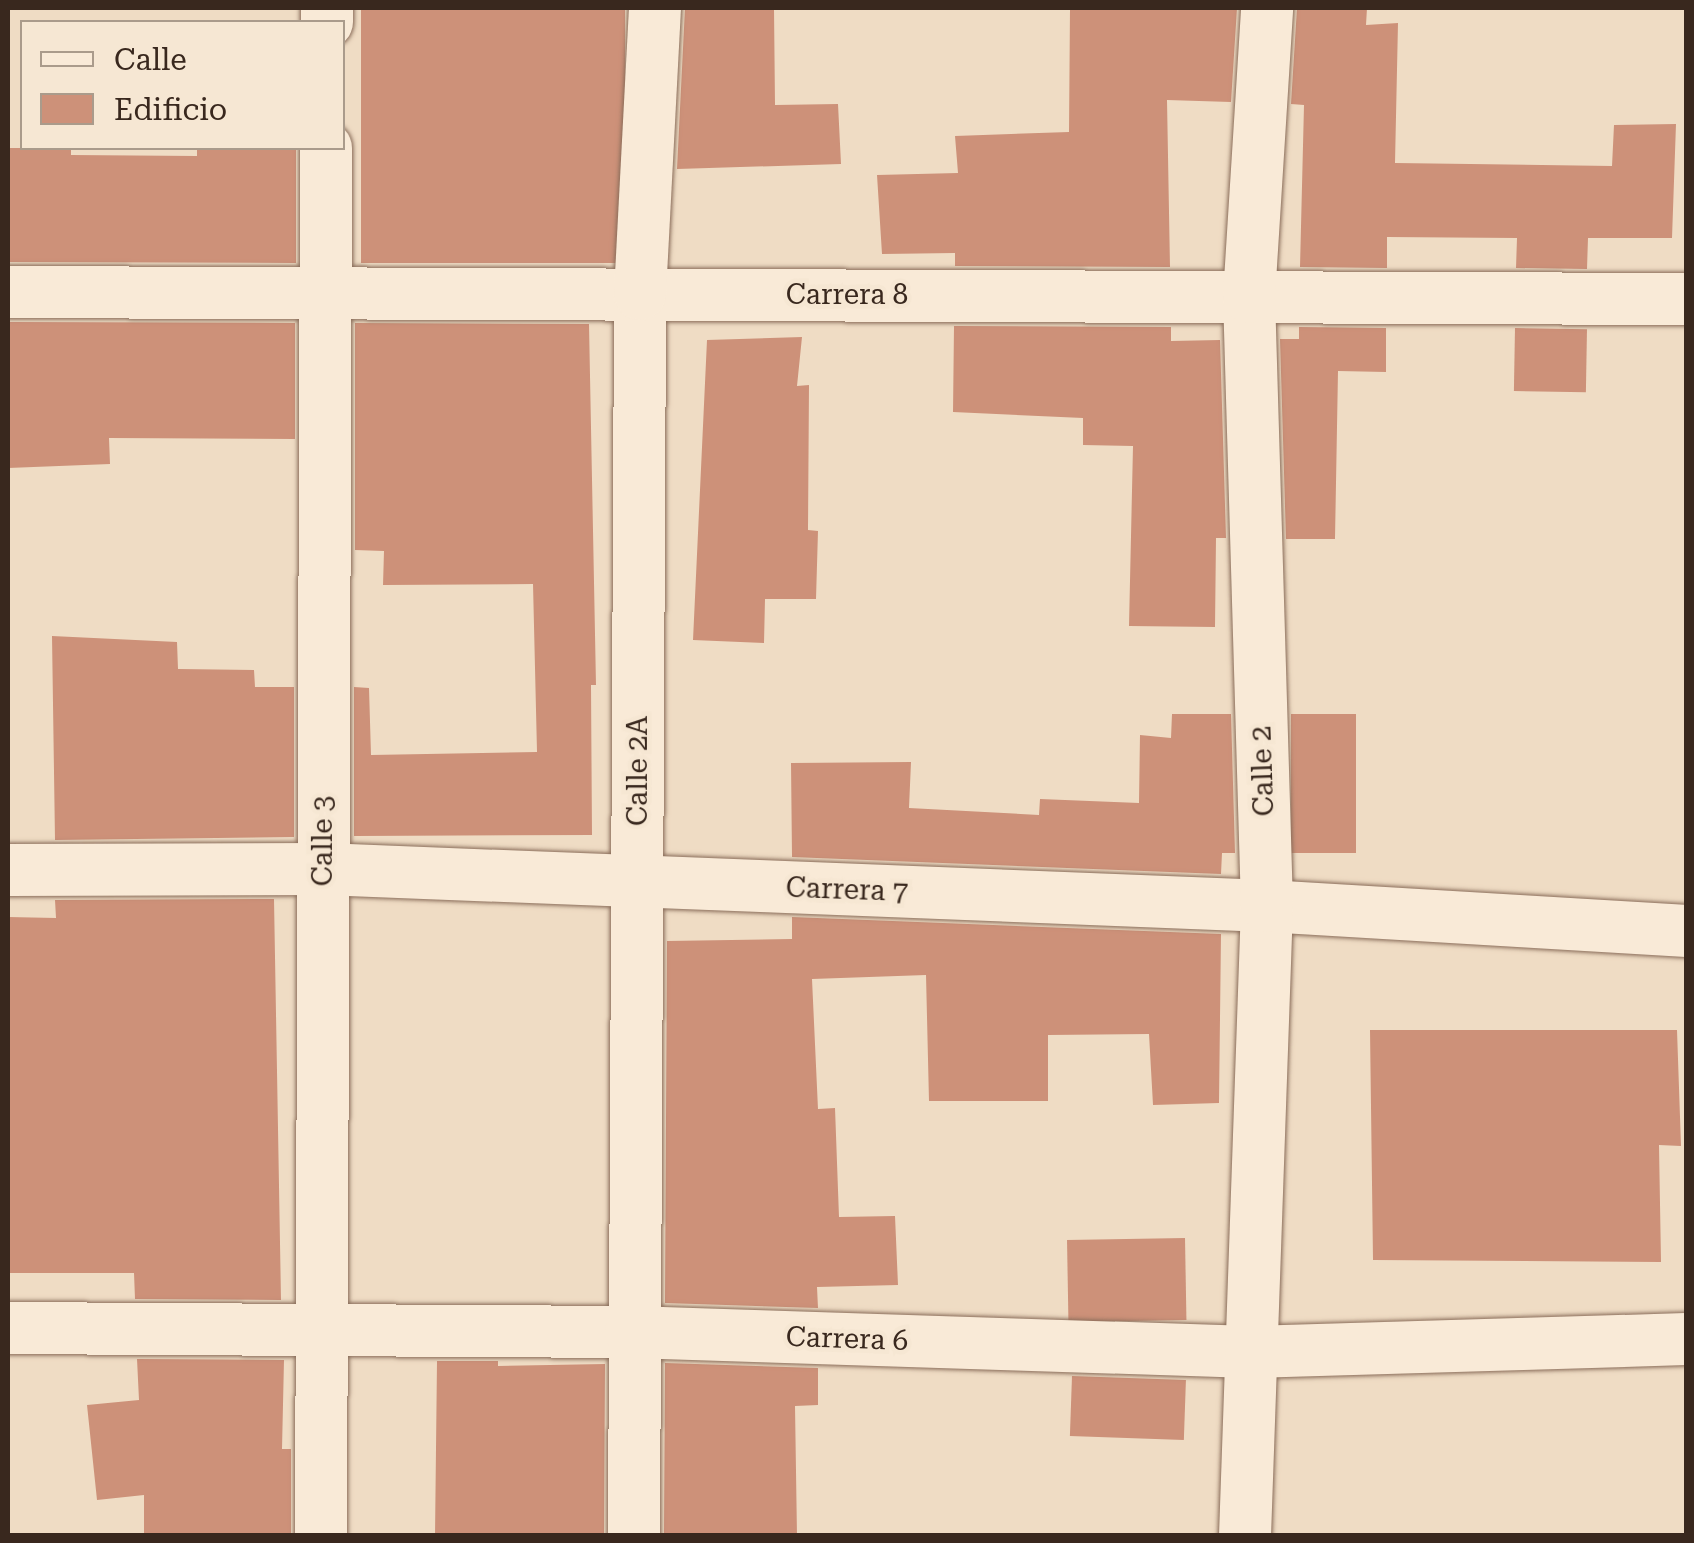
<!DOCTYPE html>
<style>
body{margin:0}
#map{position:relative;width:1694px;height:1543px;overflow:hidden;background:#efdcc4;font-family:"Roboto Serif",serif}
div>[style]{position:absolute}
.building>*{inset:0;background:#cd9179;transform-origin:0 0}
.roads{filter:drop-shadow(0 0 2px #8a6d5a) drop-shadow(0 0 2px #8a6d5a)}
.street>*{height:52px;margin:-26px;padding:0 26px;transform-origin:26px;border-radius:26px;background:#f9ead7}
span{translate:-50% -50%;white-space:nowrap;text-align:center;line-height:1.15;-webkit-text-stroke:9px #f6e7d3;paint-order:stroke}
.street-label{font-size:28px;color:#39281e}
.frame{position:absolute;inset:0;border:10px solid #39281e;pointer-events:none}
.legend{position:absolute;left:20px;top:20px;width:325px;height:130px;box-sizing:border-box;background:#f6e7d3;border:2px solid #aa9b8b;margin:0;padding:12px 18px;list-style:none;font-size:30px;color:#39281e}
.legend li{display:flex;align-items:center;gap:20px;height:50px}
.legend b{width:50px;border:2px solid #aa9b8b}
</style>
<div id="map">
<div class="building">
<div style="left:361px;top:8px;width:264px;height:255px"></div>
<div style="clip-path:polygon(685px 8px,774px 8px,775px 105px,838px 104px,841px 164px,677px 169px)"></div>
<div style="clip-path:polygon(1070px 8px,1237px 8px,1231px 102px,1167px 100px,1170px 267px,955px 266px,955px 253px,882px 254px,877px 175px,958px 173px,955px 136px,1069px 132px)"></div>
<div style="clip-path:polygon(1297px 8px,1367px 8px,1366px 25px,1398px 23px,1395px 163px,1612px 166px,1614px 125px,1676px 124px,1672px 238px,1588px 238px,1587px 269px,1516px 268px,1517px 238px,1387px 237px,1387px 268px,1300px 267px,1304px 105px,1291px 104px)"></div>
<div style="clip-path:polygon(8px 148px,71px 148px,71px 155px,197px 156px,197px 148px,296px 148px,296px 263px,8px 262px)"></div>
<div style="clip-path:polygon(8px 322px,295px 323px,295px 439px,109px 438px,110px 464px,8px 468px)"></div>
<div style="clip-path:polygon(355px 323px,589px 324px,596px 685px,591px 685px,592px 835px,354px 836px,354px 687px,369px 688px,371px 755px,537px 752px,533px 584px,383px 585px,384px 551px,355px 550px)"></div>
<div style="clip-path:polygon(954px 326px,1171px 327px,1171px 341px,1220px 340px,1226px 538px,1216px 538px,1215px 627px,1129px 626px,1133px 446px,1083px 445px,1083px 418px,953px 412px)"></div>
<div style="clip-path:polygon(1299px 327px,1386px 328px,1386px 372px,1338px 371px,1335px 539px,1286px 539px,1280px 339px,1299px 339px)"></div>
<div style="left:1515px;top:328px;width:72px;height:63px;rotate:1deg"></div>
<div style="clip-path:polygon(802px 337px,797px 386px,809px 385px,808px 530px,818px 531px,816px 599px,765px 599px,764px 643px,693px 640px,707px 340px)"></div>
<div style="clip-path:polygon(52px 636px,177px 642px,178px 669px,254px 670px,255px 687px,294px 687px,294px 837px,55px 840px)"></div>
<div style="clip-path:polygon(1172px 714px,1231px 714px,1235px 853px,1222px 853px,1221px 874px,792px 857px,791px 763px,911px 762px,909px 808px,1039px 815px,1040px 799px,1139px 803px,1140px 735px,1171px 738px)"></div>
<div style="left:1291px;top:714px;width:65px;height:139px"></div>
<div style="clip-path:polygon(274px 899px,281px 1300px,135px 1299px,134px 1273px,8px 1273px,8px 917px,56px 918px,55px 900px)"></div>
<div style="clip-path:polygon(792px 917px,1221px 934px,1219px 1103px,1153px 1105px,1149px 1034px,1048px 1035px,1048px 1101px,929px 1101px,926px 975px,812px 979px,818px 1109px,835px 1108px,839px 1217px,895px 1216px,898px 1285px,817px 1287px,818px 1308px,665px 1303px,667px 941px,792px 939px)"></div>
<div style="clip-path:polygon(1370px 1030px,1677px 1030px,1681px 1146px,1659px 1145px,1661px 1262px,1373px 1260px)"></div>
<div style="left:1185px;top:1238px;width:82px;height:118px;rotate:89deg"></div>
<div style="clip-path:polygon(137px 1359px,284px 1360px,282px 1449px,291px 1449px,291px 1536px,144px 1536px,144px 1495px,97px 1500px,87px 1405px,139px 1400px)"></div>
<div style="clip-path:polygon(437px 1361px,498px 1361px,498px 1366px,605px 1364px,604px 1536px,435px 1536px)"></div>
<div style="clip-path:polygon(665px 1363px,818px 1368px,818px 1405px,795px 1406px,797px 1536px,664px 1536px)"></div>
<div style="left:1072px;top:1376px;width:114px;height:60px;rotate:2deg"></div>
</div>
<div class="roads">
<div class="street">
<div style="left:327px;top:22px;width:14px;rotate:-90deg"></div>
<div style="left:8px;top:292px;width:1678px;rotate:0.24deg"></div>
<div style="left:8px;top:870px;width:315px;rotate:-0.2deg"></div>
<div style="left:323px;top:869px;width:945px;rotate:2.24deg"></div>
<div style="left:1267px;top:906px;width:420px;rotate:3.4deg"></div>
<div style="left:8px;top:1328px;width:623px;rotate:0.37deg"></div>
<div style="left:631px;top:1332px;width:620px;rotate:1.85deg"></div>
<div style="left:1251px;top:1352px;width:435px;rotate:-1.7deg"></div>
<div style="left:321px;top:1536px;width:1388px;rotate:-89.79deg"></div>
<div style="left:634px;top:1536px;width:1242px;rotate:-89.72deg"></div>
<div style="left:640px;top:294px;width:286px;rotate:-87deg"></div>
<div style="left:1245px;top:1536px;width:630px;rotate:-88deg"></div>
<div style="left:1267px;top:906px;width:609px;rotate:-91.69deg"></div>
<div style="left:1249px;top:297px;width:290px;rotate:-86.4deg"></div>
</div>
</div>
<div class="street-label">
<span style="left:847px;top:295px">Carrera 8</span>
<span style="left:638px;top:771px;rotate:-90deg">Calle 2A</span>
<span style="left:1263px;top:771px;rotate:-92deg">Calle 2</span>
<span style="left:323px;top:841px;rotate:-90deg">Calle 3</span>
<span style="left:847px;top:890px;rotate:2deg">Carrera 7</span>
<span style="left:847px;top:1339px;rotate:2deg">Carrera 6</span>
</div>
<div class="frame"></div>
<ul class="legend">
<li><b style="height:12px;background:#f9ead7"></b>Calle</li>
<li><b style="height:28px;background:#cd9179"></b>Edificio</li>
</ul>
</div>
